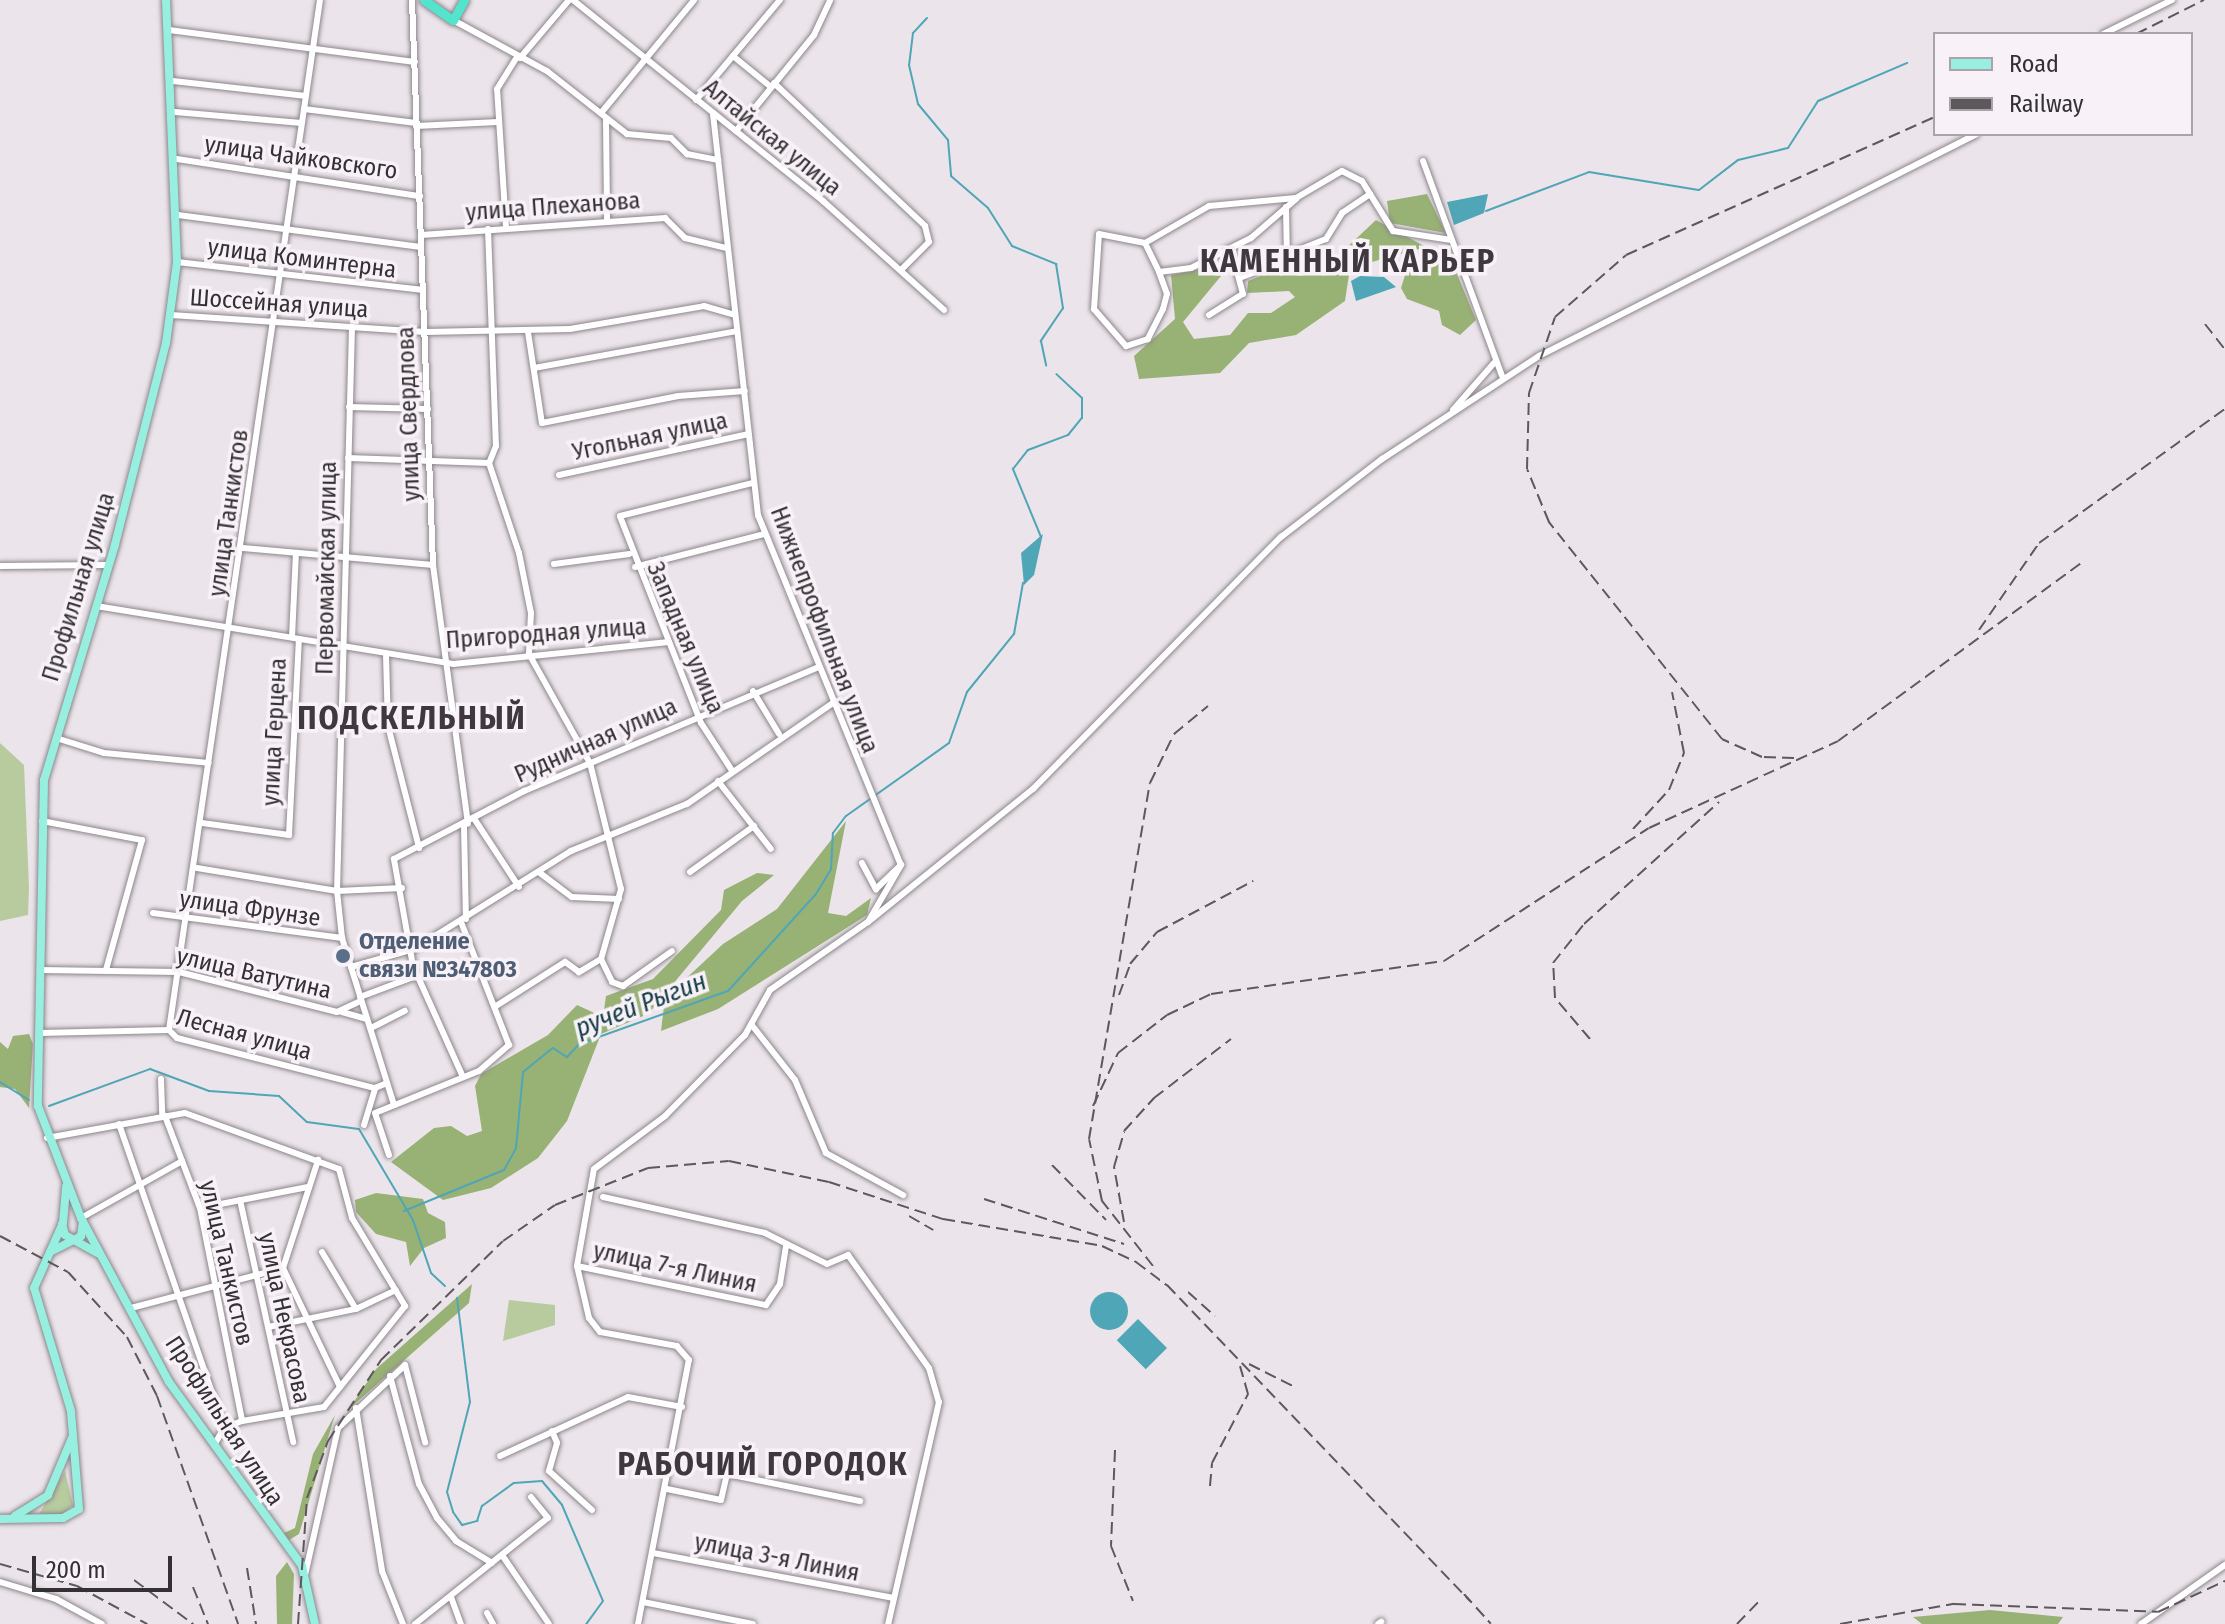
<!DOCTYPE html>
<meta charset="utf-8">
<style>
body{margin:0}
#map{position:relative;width:2225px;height:1624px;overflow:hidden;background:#ebe4ea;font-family:"Fira Sans Condensed",sans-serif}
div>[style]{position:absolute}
.green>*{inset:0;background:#b8cb9f}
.forest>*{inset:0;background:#98b175}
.water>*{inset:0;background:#4ea6b6;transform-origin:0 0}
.round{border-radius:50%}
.stream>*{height:2px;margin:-1px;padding:0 1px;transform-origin:1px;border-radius:1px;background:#4ea6b6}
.roads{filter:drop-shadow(0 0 2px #8c868c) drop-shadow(0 0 2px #8c868c)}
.minor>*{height:6px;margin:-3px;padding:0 3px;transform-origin:3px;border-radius:3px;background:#fff}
.major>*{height:8px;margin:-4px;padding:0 4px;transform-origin:4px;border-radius:4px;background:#97efe0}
.highway>*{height:9px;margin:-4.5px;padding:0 4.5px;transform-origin:4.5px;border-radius:4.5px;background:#52e4cc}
.rail>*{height:2px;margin-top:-1px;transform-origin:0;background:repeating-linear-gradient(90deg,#5c585c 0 12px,transparent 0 18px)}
.dots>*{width:22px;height:22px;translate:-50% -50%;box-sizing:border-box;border:4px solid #f8f1f7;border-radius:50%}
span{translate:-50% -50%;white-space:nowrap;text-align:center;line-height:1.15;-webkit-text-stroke:7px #f8f1f7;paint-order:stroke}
.street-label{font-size:24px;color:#343134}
.service-label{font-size:24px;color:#4e5e75;font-weight:700}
.left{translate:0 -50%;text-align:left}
.water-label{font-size:26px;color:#143d45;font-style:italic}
.district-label{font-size:32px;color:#3f393f;font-weight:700;letter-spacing:2px}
.legend{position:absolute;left:1933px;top:32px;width:260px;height:104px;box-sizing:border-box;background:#f8f1f7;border:2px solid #aaa4a9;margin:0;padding:10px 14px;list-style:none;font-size:24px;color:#343134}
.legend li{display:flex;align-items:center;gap:16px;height:40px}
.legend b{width:40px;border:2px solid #aaa4a9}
.scale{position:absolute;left:32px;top:1556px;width:140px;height:36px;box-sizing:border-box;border:4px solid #343134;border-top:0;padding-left:10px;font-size:24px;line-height:28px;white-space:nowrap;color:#343134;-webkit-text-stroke:6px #f8f1f7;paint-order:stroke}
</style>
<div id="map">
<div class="green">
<div style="clip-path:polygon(0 743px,24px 765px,29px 888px,28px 915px,0 921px)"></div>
<div style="clip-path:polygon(509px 1300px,555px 1305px,555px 1325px,503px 1341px)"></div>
<div style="clip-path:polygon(65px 1471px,73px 1505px,63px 1514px,39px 1514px)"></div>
</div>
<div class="forest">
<div style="clip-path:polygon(1427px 194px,1446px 233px,1390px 223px,1387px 201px)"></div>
<div style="clip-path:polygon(1376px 220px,1426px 247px,1350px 268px,1345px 301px,1296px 335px,1249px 343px,1220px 373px,1139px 379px,1134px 356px,1175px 319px,1171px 275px,1217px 266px,1221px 276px,1183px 322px,1194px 339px,1230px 335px,1248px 313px,1271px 313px,1295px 297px,1289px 291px,1247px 293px,1248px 281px,1281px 268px,1299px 276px,1327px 266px)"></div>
<div style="clip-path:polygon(1448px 252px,1476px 320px,1460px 335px,1442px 325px,1439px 311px,1407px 299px,1401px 288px,1407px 269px)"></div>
<div style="clip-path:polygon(846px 821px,828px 913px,846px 916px,871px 898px,867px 915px,718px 1009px,661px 1031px,665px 998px,723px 944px,777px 909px)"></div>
<div style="clip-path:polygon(757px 873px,774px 875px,742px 901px,648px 1014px,601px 1034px,567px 1121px,538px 1158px,491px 1188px,443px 1200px,391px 1162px,434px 1128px,451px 1126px,467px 1136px,482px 1131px,475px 1086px,481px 1074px,548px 1035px,577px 1005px,603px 1017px,606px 996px,653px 979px,721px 910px,724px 890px)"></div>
<div style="clip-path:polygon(29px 1034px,33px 1044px,29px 1108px,15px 1089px,0 1087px,0 1042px,8px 1049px,13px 1036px)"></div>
<div style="clip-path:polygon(376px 1193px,423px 1199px,428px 1213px,445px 1222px,446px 1238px,424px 1248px,410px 1266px,406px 1242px,376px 1234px,356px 1212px,355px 1200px)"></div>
<div style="clip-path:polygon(472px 1284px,469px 1303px,349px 1409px,376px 1369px)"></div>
<div style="clip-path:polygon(335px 1415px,299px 1534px,289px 1540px,284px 1533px,295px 1528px,313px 1454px)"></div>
<div style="clip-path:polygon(287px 1562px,294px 1574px,292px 1624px,277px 1624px,276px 1576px)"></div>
<div style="clip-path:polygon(1990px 1610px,2063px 1617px,2058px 1624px,1922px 1624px,1913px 1617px)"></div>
</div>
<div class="water">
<div style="clip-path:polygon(1488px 194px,1484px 213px,1454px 225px,1447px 202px)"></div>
<div style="clip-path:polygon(1360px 276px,1384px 277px,1396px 287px,1356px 301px,1351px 281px)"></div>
<div style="clip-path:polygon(1043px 534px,1034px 575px,1024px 585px,1021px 553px)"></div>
<div class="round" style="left:1090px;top:1292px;width:38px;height:38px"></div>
<div style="left:1138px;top:1319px;width:41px;height:30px;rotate:45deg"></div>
</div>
<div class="stream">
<div style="left:927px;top:18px;width:21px;rotate:133deg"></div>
<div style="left:913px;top:33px;width:32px;rotate:97deg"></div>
<div style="left:909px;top:65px;width:40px;rotate:77deg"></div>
<div style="left:918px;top:104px;width:47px;rotate:50.2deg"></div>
<div style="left:948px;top:140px;width:36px;rotate:85deg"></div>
<div style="left:951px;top:176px;width:49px;rotate:40.9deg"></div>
<div style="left:988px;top:208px;width:45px;rotate:57.7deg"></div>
<div style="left:1012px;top:246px;width:48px;rotate:22.2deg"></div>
<div style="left:1056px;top:264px;width:45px;rotate:81deg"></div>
<div style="left:1063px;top:308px;width:40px;rotate:124deg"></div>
<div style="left:1041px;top:341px;width:25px;rotate:78deg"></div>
<div style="left:1486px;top:211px;width:110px;rotate:-20.7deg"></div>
<div style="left:1589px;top:172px;width:111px;rotate:9.3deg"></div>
<div style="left:1699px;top:190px;width:49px;rotate:-37.6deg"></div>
<div style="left:1738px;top:160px;width:51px;rotate:-13.5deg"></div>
<div style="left:1788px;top:148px;width:56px;rotate:-57.4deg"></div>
<div style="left:1818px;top:101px;width:97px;rotate:-23.1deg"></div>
<div style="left:1041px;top:537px;width:74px;rotate:-112.4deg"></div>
<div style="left:1013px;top:469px;width:24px;rotate:-52deg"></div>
<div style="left:1028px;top:450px;width:43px;rotate:-20.6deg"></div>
<div style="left:1068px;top:435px;width:22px;rotate:-51deg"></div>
<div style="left:1082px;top:418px;width:20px;rotate:-90deg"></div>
<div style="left:1082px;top:398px;width:35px;rotate:-137deg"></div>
<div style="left:0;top:1082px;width:34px;rotate:32deg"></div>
<div style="left:49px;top:1106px;width:108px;rotate:-20.1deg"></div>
<div style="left:150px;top:1069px;width:63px;rotate:20.4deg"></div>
<div style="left:209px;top:1091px;width:70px;rotate:4.1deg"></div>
<div style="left:279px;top:1096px;width:38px;rotate:43deg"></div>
<div style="left:307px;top:1122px;width:52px;rotate:7.7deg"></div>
<div style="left:359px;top:1129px;width:106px;rotate:59.3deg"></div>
<div style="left:413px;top:1220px;width:56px;rotate:71.2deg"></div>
<div style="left:431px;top:1273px;width:19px;rotate:43deg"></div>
<div style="left:404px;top:1211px;width:108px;rotate:-22.3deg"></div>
<div style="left:504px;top:1170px;width:25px;rotate:-61deg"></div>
<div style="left:516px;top:1148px;width:76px;rotate:-84.7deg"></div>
<div style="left:523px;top:1072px;width:38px;rotate:-39deg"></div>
<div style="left:553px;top:1048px;width:17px;rotate:33deg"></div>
<div style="left:567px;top:1057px;width:18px;rotate:-47deg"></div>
<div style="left:579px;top:1044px;width:158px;rotate:-19.6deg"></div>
<div style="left:728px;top:991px;width:131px;rotate:-47.8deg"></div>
<div style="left:816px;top:894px;width:29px;rotate:-59deg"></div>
<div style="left:831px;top:869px;width:36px;rotate:-87deg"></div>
<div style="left:833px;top:833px;width:21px;rotate:-53deg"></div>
<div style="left:846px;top:816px;width:126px;rotate:-35.3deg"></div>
<div style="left:949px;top:743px;width:54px;rotate:-70.6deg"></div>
<div style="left:967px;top:692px;width:75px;rotate:-51deg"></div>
<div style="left:1014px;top:634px;width:52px;rotate:-80deg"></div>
<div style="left:457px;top:1298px;width:105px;rotate:82.9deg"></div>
<div style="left:470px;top:1402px;width:93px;rotate:104.3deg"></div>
<div style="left:447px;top:1492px;width:21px;rotate:73deg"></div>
<div style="left:453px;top:1512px;width:16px;rotate:55deg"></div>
<div style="left:462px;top:1525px;width:16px;rotate:-15deg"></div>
<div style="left:477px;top:1521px;width:16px;rotate:-72deg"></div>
<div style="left:482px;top:1506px;width:39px;rotate:-36deg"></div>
<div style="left:514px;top:1483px;width:28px;rotate:-4deg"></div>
<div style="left:542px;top:1481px;width:31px;rotate:50deg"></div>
<div style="left:562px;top:1505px;width:104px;rotate:66.9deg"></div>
<div style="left:603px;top:1601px;width:29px;rotate:126deg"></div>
</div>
<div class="roads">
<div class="minor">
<div style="left:412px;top:0;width:565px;rotate:87.87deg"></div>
<div style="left:433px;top:565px;width:261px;rotate:82.3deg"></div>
<div style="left:573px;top:0;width:321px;rotate:38.8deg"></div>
<div style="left:823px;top:201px;width:163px;rotate:42deg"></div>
<div style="left:453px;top:20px;width:107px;rotate:28.5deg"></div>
<div style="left:547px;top:71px;width:102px;rotate:38.2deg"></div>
<div style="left:627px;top:134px;width:44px;rotate:5.2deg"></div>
<div style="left:671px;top:138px;width:23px;rotate:45deg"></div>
<div style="left:687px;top:154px;width:32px;rotate:11deg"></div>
<div style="left:169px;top:30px;width:248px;rotate:7.4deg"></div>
<div style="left:2103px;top:34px;width:77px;rotate:-26.2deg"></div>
<div style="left:733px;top:56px;width:49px;rotate:39.2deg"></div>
<div style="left:520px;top:58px;width:76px;rotate:-49.8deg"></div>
<div style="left:173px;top:81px;width:134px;rotate:6.4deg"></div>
<div style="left:774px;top:83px;width:208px;rotate:43.4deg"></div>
<div style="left:925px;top:226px;width:16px;rotate:76deg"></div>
<div style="left:929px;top:242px;width:38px;rotate:135deg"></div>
<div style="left:696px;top:100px;width:131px;rotate:-50deg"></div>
<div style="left:304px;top:109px;width:113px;rotate:7.1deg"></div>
<div style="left:175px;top:112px;width:127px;rotate:5deg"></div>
<div style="left:601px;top:113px;width:146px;rotate:-50.5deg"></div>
<div style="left:713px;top:114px;width:404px;rotate:83.6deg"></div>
<div style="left:758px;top:515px;width:378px;rotate:67.8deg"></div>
<div style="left:606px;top:118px;width:104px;rotate:89.4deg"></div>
<div style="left:416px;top:126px;width:82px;rotate:-2.8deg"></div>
<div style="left:736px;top:131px;width:124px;rotate:-50.9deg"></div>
<div style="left:814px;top:35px;width:38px;rotate:-65deg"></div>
<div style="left:177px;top:159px;width:246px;rotate:8.7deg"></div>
<div style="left:1423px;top:161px;width:229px;rotate:69.8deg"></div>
<div style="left:178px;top:215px;width:245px;rotate:7.5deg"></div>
<div style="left:506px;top:227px;width:138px;rotate:-93.7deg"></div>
<div style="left:497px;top:89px;width:38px;rotate:-58deg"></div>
<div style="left:488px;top:229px;width:217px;rotate:87.9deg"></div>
<div style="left:496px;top:446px;width:18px;rotate:112deg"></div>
<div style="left:489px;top:463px;width:95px;rotate:71.6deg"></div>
<div style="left:519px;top:553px;width:61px;rotate:78.7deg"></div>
<div style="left:531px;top:613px;width:41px;rotate:92.8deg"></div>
<div style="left:529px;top:654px;width:125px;rotate:60.8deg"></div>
<div style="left:590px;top:763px;width:130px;rotate:76.2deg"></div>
<div style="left:621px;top:889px;width:73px;rotate:105.9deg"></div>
<div style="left:601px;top:959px;width:26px;rotate:149deg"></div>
<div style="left:579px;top:972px;width:17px;rotate:-144deg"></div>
<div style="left:565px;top:962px;width:82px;rotate:147.5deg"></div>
<div style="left:421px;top:235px;width:245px;rotate:-4deg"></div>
<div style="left:665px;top:218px;width:28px;rotate:45deg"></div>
<div style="left:685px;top:238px;width:42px;rotate:13.7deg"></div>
<div style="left:1145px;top:243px;width:32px;rotate:64deg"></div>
<div style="left:1159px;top:272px;width:32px;rotate:-7deg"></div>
<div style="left:1191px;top:268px;width:67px;rotate:-26.6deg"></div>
<div style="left:1251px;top:238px;width:60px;rotate:-40.9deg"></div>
<div style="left:1286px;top:255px;width:43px;rotate:-21.8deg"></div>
<div style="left:1326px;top:239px;width:31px;rotate:-58deg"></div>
<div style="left:1342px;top:213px;width:34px;rotate:-34deg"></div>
<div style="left:177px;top:262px;width:246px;rotate:6.5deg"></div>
<div style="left:1159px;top:272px;width:23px;rotate:70deg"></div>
<div style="left:1167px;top:294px;width:16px;rotate:105deg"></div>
<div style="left:1163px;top:309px;width:34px;rotate:117deg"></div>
<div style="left:1148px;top:339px;width:23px;rotate:162deg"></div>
<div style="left:1126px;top:346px;width:49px;rotate:-130.9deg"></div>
<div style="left:1094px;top:309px;width:75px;rotate:-86.2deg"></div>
<div style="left:1099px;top:234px;width:47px;rotate:11.1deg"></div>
<div style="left:1145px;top:243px;width:74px;rotate:-30deg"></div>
<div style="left:1209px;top:206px;width:87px;rotate:-5.3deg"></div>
<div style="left:1296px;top:198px;width:53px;rotate:-30.4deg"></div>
<div style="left:1342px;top:171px;width:22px;rotate:27deg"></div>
<div style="left:1362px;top:181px;width:59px;rotate:58.2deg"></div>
<div style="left:1393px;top:231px;width:59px;rotate:8.8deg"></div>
<div style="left:1242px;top:277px;width:48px;rotate:-20.7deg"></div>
<div style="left:1287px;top:260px;width:53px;rotate:-91.1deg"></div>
<div style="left:171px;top:315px;width:255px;rotate:3.8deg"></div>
<div style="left:425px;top:332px;width:145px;rotate:-1.2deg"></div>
<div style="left:570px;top:329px;width:136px;rotate:-9.7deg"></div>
<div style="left:704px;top:306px;width:32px;rotate:16deg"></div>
<div style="left:1209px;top:315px;width:40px;rotate:-32deg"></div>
<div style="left:1243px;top:294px;width:47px;rotate:-104.9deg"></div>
<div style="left:352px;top:327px;width:564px;rotate:91.52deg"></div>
<div style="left:337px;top:891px;width:47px;rotate:83.9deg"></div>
<div style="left:342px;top:938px;width:175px;rotate:72.7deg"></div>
<div style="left:528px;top:332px;width:92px;rotate:81.3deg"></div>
<div style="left:542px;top:423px;width:139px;rotate:-11.2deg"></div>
<div style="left:678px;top:396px;width:67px;rotate:-4.3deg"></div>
<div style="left:534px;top:368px;width:206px;rotate:-10.3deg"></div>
<div style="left:349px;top:407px;width:79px;rotate:1.5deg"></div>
<div style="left:1453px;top:410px;width:62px;rotate:-48.9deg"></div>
<div style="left:348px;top:458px;width:141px;rotate:2deg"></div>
<div style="left:559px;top:475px;width:193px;rotate:-12.2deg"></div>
<div style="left:243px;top:548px;width:191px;rotate:5.1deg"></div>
<div style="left:554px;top:564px;width:76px;rotate:-7.6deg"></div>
<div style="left:0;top:566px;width:107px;rotate:-0.5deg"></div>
<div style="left:635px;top:567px;width:133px;rotate:-14.3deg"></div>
<div style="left:96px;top:606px;width:362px;rotate:9.2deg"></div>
<div style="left:453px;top:664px;width:217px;rotate:-5.8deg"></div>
<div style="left:292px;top:637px;width:84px;rotate:-87.3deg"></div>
<div style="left:386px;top:655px;width:71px;rotate:88.4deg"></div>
<div style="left:388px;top:726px;width:126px;rotate:75.7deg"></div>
<div style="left:753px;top:691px;width:50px;rotate:58.8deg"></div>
<div style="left:56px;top:738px;width:50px;rotate:17.4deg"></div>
<div style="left:104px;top:753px;width:105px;rotate:5.4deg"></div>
<div style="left:731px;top:769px;width:55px;rotate:-123.1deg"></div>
<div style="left:701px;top:723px;width:222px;rotate:-111.4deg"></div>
<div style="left:620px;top:516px;width:136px;rotate:-14deg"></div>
<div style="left:718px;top:781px;width:86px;rotate:52.1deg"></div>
<div style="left:475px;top:820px;width:80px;rotate:56.7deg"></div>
<div style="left:42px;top:821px;width:102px;rotate:10.8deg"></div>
<div style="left:142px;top:840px;width:135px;rotate:105.5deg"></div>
<div style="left:202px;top:823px;width:88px;rotate:7.9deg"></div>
<div style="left:289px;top:835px;width:195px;rotate:-87.1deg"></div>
<div style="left:464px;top:826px;width:93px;rotate:88.8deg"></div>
<div style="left:862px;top:863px;width:30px;rotate:62deg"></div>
<div style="left:876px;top:889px;width:35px;rotate:-44deg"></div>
<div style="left:197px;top:868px;width:142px;rotate:9.3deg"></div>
<div style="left:337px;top:891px;width:65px;rotate:-2.6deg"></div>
<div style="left:690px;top:872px;width:79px;rotate:-35.7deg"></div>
<div style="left:540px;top:873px;width:40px;rotate:37deg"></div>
<div style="left:572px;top:897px;width:47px;rotate:2.4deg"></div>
<div style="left:153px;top:913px;width:191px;rotate:7.5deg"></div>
<div style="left:868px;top:922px;width:212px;rotate:-38.9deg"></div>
<div style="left:1033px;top:789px;width:354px;rotate:-45.5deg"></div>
<div style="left:1281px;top:537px;width:128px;rotate:-37.7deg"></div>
<div style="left:1382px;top:459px;width:188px;rotate:-33.3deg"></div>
<div style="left:1539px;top:356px;width:490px;rotate:-26.9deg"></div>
<div style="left:601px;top:959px;width:25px;rotate:64deg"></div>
<div style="left:612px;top:982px;width:12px;rotate:20deg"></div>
<div style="left:623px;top:986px;width:60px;rotate:-35.5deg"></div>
<div style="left:351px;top:967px;width:66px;rotate:-15.9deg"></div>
<div style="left:414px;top:949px;width:185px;rotate:-32deg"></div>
<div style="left:571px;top:851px;width:125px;rotate:-22.1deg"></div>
<div style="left:687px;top:804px;width:178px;rotate:-34.7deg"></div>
<div style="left:40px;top:970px;width:139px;rotate:0.8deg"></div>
<div style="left:179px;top:972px;width:163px;rotate:14.2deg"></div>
<div style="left:337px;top:1012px;width:26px;rotate:-25deg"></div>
<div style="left:360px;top:997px;width:60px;rotate:-20.6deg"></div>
<div style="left:342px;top:1012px;width:26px;rotate:16deg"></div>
<div style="left:751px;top:1024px;width:71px;rotate:51.8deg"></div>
<div style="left:795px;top:1080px;width:79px;rotate:67deg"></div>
<div style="left:826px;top:1153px;width:88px;rotate:28.6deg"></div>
<div style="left:371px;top:1028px;width:38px;rotate:-27deg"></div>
<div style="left:169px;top:1030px;width:1041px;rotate:-81.66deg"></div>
<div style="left:40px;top:1033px;width:129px;rotate:-1.3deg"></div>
<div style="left:169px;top:1030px;width:11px;rotate:45deg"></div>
<div style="left:177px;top:1038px;width:204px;rotate:14.2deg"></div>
<div style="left:375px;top:1088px;width:13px;rotate:-23deg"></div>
<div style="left:463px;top:1077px;width:122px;rotate:-114.2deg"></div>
<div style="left:413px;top:966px;width:109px;rotate:-100.1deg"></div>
<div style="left:394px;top:859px;width:147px;rotate:-27.6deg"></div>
<div style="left:524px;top:791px;width:320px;rotate:-22.8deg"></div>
<div style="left:161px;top:1079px;width:38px;rotate:88deg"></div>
<div style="left:165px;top:1116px;width:98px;rotate:69.2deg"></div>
<div style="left:200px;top:1208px;width:217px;rotate:78.8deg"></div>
<div style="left:119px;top:1124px;width:322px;rotate:70.9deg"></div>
<div style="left:364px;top:1125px;width:39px;rotate:-73deg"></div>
<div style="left:47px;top:1138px;width:140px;rotate:-10.3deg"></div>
<div style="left:185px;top:1113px;width:164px;rotate:20deg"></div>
<div style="left:339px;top:1169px;width:51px;rotate:75.1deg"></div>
<div style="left:352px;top:1218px;width:103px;rotate:58.9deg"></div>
<div style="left:405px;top:1306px;width:129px;rotate:128.7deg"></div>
<div style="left:324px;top:1407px;width:83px;rotate:170.3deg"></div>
<div style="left:242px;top:1421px;width:19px;rotate:159deg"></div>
<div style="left:224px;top:1428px;width:20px;rotate:120deg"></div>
<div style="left:389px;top:1155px;width:44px;rotate:-108.4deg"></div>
<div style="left:375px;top:1113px;width:112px;rotate:-22deg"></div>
<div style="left:479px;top:1071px;width:40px;rotate:-41deg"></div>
<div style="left:509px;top:1045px;width:132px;rotate:-111.3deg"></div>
<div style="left:603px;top:1197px;width:166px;rotate:12.5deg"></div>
<div style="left:765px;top:1233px;width:69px;rotate:26.6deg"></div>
<div style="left:827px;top:1264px;width:23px;rotate:-23deg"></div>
<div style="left:848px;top:1255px;width:139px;rotate:54.4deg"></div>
<div style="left:929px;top:1368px;width:35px;rotate:74deg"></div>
<div style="left:939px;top:1402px;width:228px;rotate:102.9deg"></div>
<div style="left:240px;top:1200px;width:248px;rotate:77.6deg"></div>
<div style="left:200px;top:1208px;width:110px;rotate:-11deg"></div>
<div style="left:81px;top:1218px;width:116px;rotate:-29.4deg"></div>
<div style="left:322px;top:1252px;width:66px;rotate:59.2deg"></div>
<div style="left:577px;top:1266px;width:193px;rotate:11.7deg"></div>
<div style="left:766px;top:1305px;width:25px;rotate:-56deg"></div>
<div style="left:780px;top:1284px;width:39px;rotate:-81deg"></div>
<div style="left:283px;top:1268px;width:132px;rotate:64.4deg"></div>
<div style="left:131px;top:1308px;width:157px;rotate:-14.7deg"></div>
<div style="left:283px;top:1268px;width:114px;rotate:-72deg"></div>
<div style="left:268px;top:1327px;width:90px;rotate:-11.6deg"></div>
<div style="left:356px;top:1309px;width:44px;rotate:-25.4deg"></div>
<div style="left:390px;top:1376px;width:112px;rotate:75deg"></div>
<div style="left:419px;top:1484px;width:38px;rotate:62deg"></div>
<div style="left:437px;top:1518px;width:30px;rotate:50deg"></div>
<div style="left:456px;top:1541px;width:42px;rotate:31.4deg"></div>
<div style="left:356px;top:1408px;width:165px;rotate:80.9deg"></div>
<div style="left:382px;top:1571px;width:57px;rotate:68.4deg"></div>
<div style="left:552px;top:1431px;width:13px;rotate:67deg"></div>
<div style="left:557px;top:1443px;width:29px;rotate:106deg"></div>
<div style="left:549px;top:1471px;width:58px;rotate:42.2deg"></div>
<div style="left:500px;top:1456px;width:141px;rotate:-24.7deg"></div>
<div style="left:628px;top:1397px;width:55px;rotate:10.5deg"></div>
<div style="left:667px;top:1489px;width:55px;rotate:11.5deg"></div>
<div style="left:721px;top:1500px;width:27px;rotate:-77deg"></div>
<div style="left:727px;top:1474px;width:136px;rotate:11.5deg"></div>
<div style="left:653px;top:1553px;width:245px;rotate:10.6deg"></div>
<div style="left:502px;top:1555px;width:83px;rotate:55.7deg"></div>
<div style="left:305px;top:1575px;width:151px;rotate:-77.3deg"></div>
<div style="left:338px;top:1428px;width:92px;rotate:-43.2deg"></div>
<div style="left:405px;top:1365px;width:80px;rotate:75.4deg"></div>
<div style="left:0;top:1582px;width:59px;rotate:16.9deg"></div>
<div style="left:56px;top:1599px;width:52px;rotate:28.5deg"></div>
<div style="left:451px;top:1597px;width:29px;rotate:70deg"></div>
<div style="left:643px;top:1602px;width:112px;rotate:11.3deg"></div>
<div style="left:487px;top:1613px;width:13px;rotate:61deg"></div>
<div style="left:415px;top:1624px;width:170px;rotate:-38.6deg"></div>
<div style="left:548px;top:1518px;width:27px;rotate:-129deg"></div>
<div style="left:638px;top:1624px;width:269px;rotate:-79.1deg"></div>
<div style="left:689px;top:1360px;width:18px;rotate:-131deg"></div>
<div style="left:677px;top:1346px;width:78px;rotate:-169.7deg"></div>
<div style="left:600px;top:1332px;width:18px;rotate:-128deg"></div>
<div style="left:589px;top:1318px;width:53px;rotate:-103deg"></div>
<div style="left:577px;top:1266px;width:98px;rotate:-80.1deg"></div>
<div style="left:594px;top:1169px;width:89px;rotate:-36.7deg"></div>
<div style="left:665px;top:1116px;width:114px;rotate:-45.4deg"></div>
<div style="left:745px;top:1035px;width:51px;rotate:-60.9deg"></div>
<div style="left:770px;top:990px;width:119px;rotate:-34.8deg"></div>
<div style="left:868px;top:922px;width:66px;rotate:-59.9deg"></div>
<div style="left:1378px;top:1624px;width:4px;rotate:-34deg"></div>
<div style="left:2141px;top:1624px;width:103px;rotate:-35.1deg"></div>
</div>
<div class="major">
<div style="left:166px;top:0;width:262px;rotate:87.6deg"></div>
<div style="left:177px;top:262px;width:82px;rotate:97.7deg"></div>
<div style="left:166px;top:343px;width:208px;rotate:104.2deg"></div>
<div style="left:115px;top:545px;width:245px;rotate:106.8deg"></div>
<div style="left:44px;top:780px;width:326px;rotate:91.1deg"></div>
<div style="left:38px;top:1106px;width:120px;rotate:69deg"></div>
<div style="left:81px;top:1218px;width:186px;rotate:61.8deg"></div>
<div style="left:169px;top:1382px;width:227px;rotate:54.1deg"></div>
<div style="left:302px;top:1566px;width:59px;rotate:77.4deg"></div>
<div style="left:62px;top:1224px;width:11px;rotate:75deg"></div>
<div style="left:65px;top:1235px;width:37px;rotate:29deg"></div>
<div style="left:50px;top:1252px;width:35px;rotate:-27deg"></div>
<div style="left:81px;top:1236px;width:14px;rotate:-82deg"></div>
<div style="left:15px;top:1516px;width:39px;rotate:-32deg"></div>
<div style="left:48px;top:1495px;width:62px;rotate:-67.2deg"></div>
<div style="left:0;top:1519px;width:63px;rotate:-0.9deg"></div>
<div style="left:63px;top:1518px;width:18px;rotate:-29deg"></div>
<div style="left:79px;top:1509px;width:98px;rotate:-94.7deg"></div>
<div style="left:71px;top:1411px;width:128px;rotate:-106.7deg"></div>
<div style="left:34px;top:1288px;width:71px;rotate:-66deg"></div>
<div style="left:63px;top:1223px;width:37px;rotate:-85deg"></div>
</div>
<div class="highway">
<div style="left:424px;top:0;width:35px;rotate:35deg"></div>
<div style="left:453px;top:20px;width:23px;rotate:-61deg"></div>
</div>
</div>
<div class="rail">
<div style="left:2136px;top:34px;width:76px;rotate:-26.6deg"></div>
<div style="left:2205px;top:324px;width:33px;rotate:52deg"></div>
<div style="left:1979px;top:630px;width:106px;rotate:-55.4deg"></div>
<div style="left:2039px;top:543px;width:229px;rotate:-35.8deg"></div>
<div style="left:1794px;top:758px;width:32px;rotate:-178deg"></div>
<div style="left:1762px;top:757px;width:44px;rotate:-155.8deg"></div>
<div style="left:1722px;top:739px;width:278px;rotate:-128.6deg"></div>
<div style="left:1549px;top:522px;width:57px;rotate:-112.5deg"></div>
<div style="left:1527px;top:469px;width:76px;rotate:-88.5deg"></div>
<div style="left:1529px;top:393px;width:80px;rotate:-71.1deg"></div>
<div style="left:1555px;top:317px;width:94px;rotate:-41.1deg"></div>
<div style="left:1626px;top:255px;width:338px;rotate:-24.1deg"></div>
<div style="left:1633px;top:829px;width:53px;rotate:-47.3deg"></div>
<div style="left:1669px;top:790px;width:40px;rotate:-68deg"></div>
<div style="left:1684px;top:753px;width:62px;rotate:-101.1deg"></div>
<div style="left:1119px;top:995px;width:33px;rotate:-70deg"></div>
<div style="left:1130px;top:964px;width:42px;rotate:-49.8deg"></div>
<div style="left:1157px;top:932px;width:109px;rotate:-28deg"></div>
<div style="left:1590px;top:1039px;width:54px;rotate:-130.5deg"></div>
<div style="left:1555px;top:998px;width:35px;rotate:-93deg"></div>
<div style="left:1553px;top:963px;width:50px;rotate:-51.5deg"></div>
<div style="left:1584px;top:924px;width:182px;rotate:-42.1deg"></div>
<div style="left:1093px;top:1106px;width:59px;rotate:-64.7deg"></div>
<div style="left:1118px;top:1053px;width:62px;rotate:-37.8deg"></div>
<div style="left:1167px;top:1015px;width:49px;rotate:-25.5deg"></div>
<div style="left:1211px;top:994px;width:235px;rotate:-8.1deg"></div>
<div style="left:1444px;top:961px;width:244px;rotate:-33deg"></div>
<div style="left:1649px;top:828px;width:208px;rotate:-24.7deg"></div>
<div style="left:1838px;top:741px;width:303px;rotate:-36.2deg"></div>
<div style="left:1052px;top:1165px;width:77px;rotate:45.5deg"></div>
<div style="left:984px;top:1199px;width:147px;rotate:17.8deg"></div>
<div style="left:909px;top:1216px;width:28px;rotate:30deg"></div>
<div style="left:1124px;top:1222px;width:56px;rotate:-100.3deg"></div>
<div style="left:1114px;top:1167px;width:37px;rotate:-74deg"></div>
<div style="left:1124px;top:1131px;width:45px;rotate:-47.7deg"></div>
<div style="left:1154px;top:1098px;width:97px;rotate:-37.5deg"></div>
<div style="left:0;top:1236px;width:77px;rotate:27.9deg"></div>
<div style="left:68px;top:1272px;width:88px;rotate:47.8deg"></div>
<div style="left:127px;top:1337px;width:66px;rotate:63deg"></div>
<div style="left:157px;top:1396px;width:242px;rotate:70.4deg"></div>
<div style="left:1153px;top:1266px;width:83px;rotate:-128.1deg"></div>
<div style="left:1102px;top:1201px;width:63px;rotate:-101.8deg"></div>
<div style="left:1089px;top:1139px;width:361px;rotate:-80.3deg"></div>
<div style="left:1150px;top:783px;width:55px;rotate:-63.9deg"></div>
<div style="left:1174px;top:734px;width:44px;rotate:-39.5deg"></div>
<div style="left:1188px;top:1292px;width:36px;rotate:42deg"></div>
<div style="left:1249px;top:1364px;width:51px;rotate:26.6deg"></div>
<div style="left:1115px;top:1450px;width:96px;rotate:92.4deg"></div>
<div style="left:1111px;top:1546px;width:59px;rotate:68.2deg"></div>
<div style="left:1210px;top:1486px;width:23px;rotate:-85deg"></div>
<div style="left:1212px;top:1463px;width:78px;rotate:-62.4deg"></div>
<div style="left:1248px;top:1394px;width:29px;rotate:-106deg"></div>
<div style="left:0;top:1564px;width:80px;rotate:15.9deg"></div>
<div style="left:77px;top:1586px;width:80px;rotate:28.5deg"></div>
<div style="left:247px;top:1568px;width:57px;rotate:80.9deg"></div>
<div style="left:134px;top:1580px;width:74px;rotate:36.7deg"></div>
<div style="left:193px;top:1587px;width:40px;rotate:68deg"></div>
<div style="left:1464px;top:1594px;width:40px;rotate:48deg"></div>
<div style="left:298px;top:1624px;width:126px;rotate:-85.9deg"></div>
<div style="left:307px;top:1498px;width:61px;rotate:-69.8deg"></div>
<div style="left:328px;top:1441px;width:97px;rotate:-56.8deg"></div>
<div style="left:381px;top:1360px;width:170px;rotate:-44.3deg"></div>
<div style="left:503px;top:1241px;width:63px;rotate:-34.7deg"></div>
<div style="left:555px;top:1205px;width:100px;rotate:-21.7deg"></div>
<div style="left:648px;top:1168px;width:81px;rotate:-4.9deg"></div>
<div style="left:729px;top:1161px;width:102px;rotate:11.9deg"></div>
<div style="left:829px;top:1182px;width:120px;rotate:18deg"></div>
<div style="left:943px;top:1219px;width:161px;rotate:9.6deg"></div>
<div style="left:1102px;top:1246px;width:38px;rotate:25deg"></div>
<div style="left:1136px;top:1262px;width:39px;rotate:37deg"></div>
<div style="left:1167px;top:1285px;width:438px;rotate:46.2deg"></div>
<div style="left:1737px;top:1624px;width:35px;rotate:-46deg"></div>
<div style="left:1840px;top:1624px;width:116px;rotate:-10deg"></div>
<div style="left:1954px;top:1604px;width:204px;rotate:2.2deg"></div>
<div style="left:2158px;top:1612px;width:74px;rotate:-24.8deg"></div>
</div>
<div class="dots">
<div style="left:343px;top:956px;background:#5c6f8a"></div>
</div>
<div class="street-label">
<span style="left:772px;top:138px;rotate:39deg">Алтайская улица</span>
<span style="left:301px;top:158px;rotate:8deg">улица Чайковского</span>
<span style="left:553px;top:207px;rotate:-4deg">улица Плеханова</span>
<span style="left:302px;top:259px;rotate:7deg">улица Коминтерна</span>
<span style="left:279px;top:304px;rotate:4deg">Шоссейная улица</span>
<span style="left:409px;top:414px;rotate:-92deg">улица Свердлова</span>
<span style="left:650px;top:437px;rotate:-12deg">Угольная улица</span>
<span style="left:229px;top:513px;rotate:-82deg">улица Танкистов</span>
<span style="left:327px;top:568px;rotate:-89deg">Первомайская улица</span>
<span style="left:79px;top:587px;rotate:-73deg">Профильная улица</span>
<span style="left:824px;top:630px;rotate:69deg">Нижнепрофильная улица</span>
<span style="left:546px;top:634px;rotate:-4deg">Пригородная улица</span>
<span style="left:685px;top:638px;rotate:67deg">Западная улица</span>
<span style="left:275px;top:732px;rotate:-87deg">улица Герцена</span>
<span style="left:596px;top:741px;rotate:-24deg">Рудничная улица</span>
<span style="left:250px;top:909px;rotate:8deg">улица Фрунзе</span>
<span style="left:254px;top:974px;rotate:13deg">улица Ватутина</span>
<span style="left:244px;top:1035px;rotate:15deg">Лесная улица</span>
<span style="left:226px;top:1263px;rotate:77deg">улица Танкистов</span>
<span style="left:675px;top:1268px;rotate:12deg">улица 7-я Линия</span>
<span style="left:284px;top:1318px;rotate:78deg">улица Некрасова</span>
<span style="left:224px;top:1421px;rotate:57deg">Профильная улица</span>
<span style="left:777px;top:1558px;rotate:11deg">улица 3-я Линия</span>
</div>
<div class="service-label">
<span class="left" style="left:359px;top:956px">Отделение<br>связи №347803</span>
</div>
<div class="water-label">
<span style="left:641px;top:1005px;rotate:-21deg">ручей Рыгин</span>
</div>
<div class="district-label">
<span style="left:1348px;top:261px">КАМЕННЫЙ КАРЬЕР</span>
<span style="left:412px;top:718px">ПОДСКЕЛЬНЫЙ</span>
<span style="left:763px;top:1464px">РАБОЧИЙ ГОРОДОК</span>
</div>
<ul class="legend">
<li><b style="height:10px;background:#97efe0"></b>Road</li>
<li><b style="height:10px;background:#5c585c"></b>Railway</li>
</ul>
<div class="scale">200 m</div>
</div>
